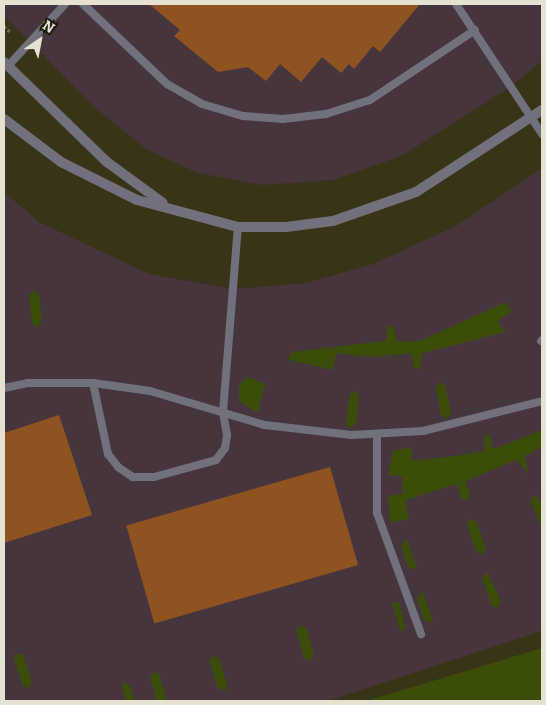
<!DOCTYPE html>
<style>
body{margin:0}
#map{position:relative;width:546px;height:705px;overflow:hidden;background:#393318;font-family:Bitter,serif}
div>[style]{position:absolute}
.commercial>*{inset:0;background:#47353d}
.green>*{inset:0;background:#3b4e09}
.building>*{inset:0;background:#8d5321;transform-origin:0 0}
.path>*{height:3px;margin-top:-1.5px;transform-origin:0;background:repeating-linear-gradient(90deg,#6f6a52 0 2.5px,transparent 0 5px)}
.service>*{height:8px;margin:-4px;padding:0 4px;transform-origin:4px;border-radius:4px;background:#71717e}
.minor>*{height:10px;margin:-5px;padding:0 5px;transform-origin:5px;border-radius:5px;background:#71717e}
span{translate:-50% -50%;white-space:nowrap;text-align:center;line-height:1.15;-webkit-text-stroke:4px #1e1b0f;paint-order:stroke}
.frame{position:absolute;inset:0;border:5px solid #e5e2d1;pointer-events:none}
.north{position:absolute;left:15px;top:15px;width:50px;height:50px;-webkit-text-stroke:4px #1e1b0f;paint-order:stroke;rotate:33deg;font-size:14px;font-weight:700;line-height:20px;text-align:center;color:#e5e2d1}
.north::after{content:'';display:block;margin:auto;width:18px;height:22px;background:#e5e2d1;clip-path:polygon(50% 0,100% 100%,50% 72%,0 100%)}
</style>
<div id="map">
<div class="commercial">
<div style="clip-path:polygon(4px 4px,542px 4px,542px 61px,509px 88px,401px 156px,333px 180px,262px 185px,198px 173px,148px 150px,95px 108px,4px 15px)"></div>
<div style="clip-path:polygon(542px 168px,542px 631px,327px 701px,4px 701px,4px 192px,39px 222px,149px 274px,234px 289px,306px 283px,373px 264px,456px 226px)"></div>
</div>
<div class="green">
<div style="clip-path:polygon(34px 291px,39px 294px,42px 322px,37px 328px,32px 323px,29px 295px)"></div>
<div style="clip-path:polygon(506px 302px,512px 312px,497px 321px,505px 332px,423px 353px,419px 369px,413px 367px,412px 353px,373px 357px,336px 353px,333px 370px,288px 360px,292px 352px,386px 341px,388px 325px,394px 327px,397px 341px,417px 342px)"></div>
<div style="clip-path:polygon(248px 377px,265px 384px,258px 413px,239px 401px,239px 385px)"></div>
<div style="clip-path:polygon(440px 382px,445px 385px,451px 413px,447px 419px,441px 415px,436px 387px)"></div>
<div style="clip-path:polygon(355px 391px,359px 395px,356px 423px,350px 428px,346px 424px,350px 394px)"></div>
<div style="clip-path:polygon(542px 430px,542px 447px,525px 456px,528px 473px,516px 460px,466px 481px,470px 496px,466px 501px,461px 498px,457px 484px,405px 500px,409px 519px,390px 522px,388px 496px,403px 494px,402px 476px,388px 475px,393px 451px,411px 447px,413px 461px,455px 456px,484px 451px,485px 434px,490px 436px,493px 449px)"></div>
<div style="clip-path:polygon(536px 495px,542px 504px,542px 528px,530px 500px)"></div>
<div style="clip-path:polygon(471px 519px,476px 521px,486px 548px,482px 555px,476px 551px,467px 524px)"></div>
<div style="clip-path:polygon(407px 539px,417px 568px,414px 569px,408px 567px,401px 545px)"></div>
<div style="clip-path:polygon(487px 572px,501px 601px,497px 608px,492px 606px,482px 577px)"></div>
<div style="clip-path:polygon(423px 592px,433px 621px,430px 622px,424px 620px,417px 598px)"></div>
<div style="clip-path:polygon(392px 602px,400px 603px,405px 629px,400px 631px)"></div>
<div style="clip-path:polygon(300px 626px,306px 627px,314px 655px,310px 661px,304px 658px,296px 630px)"></div>
<div style="clip-path:polygon(542px 648px,542px 701px,366px 701px)"></div>
<div style="clip-path:polygon(17px 653px,23px 655px,32px 682px,29px 688px,22px 685px,14px 658px)"></div>
<div style="clip-path:polygon(213px 656px,219px 658px,227px 685px,225px 691px,218px 688px,209px 661px)"></div>
<div style="clip-path:polygon(154px 672px,159px 674px,167px 701px,157px 701px,150px 677px)"></div>
<div style="clip-path:polygon(121px 683px,129px 684px,135px 701px,126px 701px)"></div>
</div>
<div class="building">
<div style="clip-path:polygon(149px 4px,420px 4px,380px 52px,373px 46px,354px 69px,349px 64px,341px 73px,322px 57px,301px 82px,280px 64px,266px 81px,248px 67px,218px 72px,174px 36px,180px 30px)"></div>
<div style="clip-path:polygon(59px 415px,92px 515px,4px 543px,4px 433px)"></div>
<div style="left:330px;top:467px;width:102px;height:212px;rotate:74deg"></div>
</div>
<div class="path">
<div style="left:4px;top:26px;width:8px;rotate:45deg"></div>
</div>
<div class="service">
<div style="left:83px;top:4px;width:116px;rotate:43.6deg"></div>
<div style="left:167px;top:84px;width:40px;rotate:29.7deg"></div>
<div style="left:202px;top:104px;width:43px;rotate:16.3deg"></div>
<div style="left:243px;top:116px;width:40px;rotate:4.3deg"></div>
<div style="left:283px;top:119px;width:43px;rotate:-6.6deg"></div>
<div style="left:326px;top:114px;width:46px;rotate:-17.7deg"></div>
<div style="left:370px;top:100px;width:126px;rotate:-33.7deg"></div>
<div style="left:456px;top:4px;width:156px;rotate:56.5deg"></div>
<div style="left:8px;top:66px;width:84px;rotate:-47.4deg"></div>
<div style="left:541px;top:341px;width:1px;rotate:-45deg"></div>
<div style="left:93px;top:383px;width:73px;rotate:78.1deg"></div>
<div style="left:108px;top:454px;width:16px;rotate:52deg"></div>
<div style="left:118px;top:467px;width:18px;rotate:34deg"></div>
<div style="left:133px;top:477px;width:21px"></div>
<div style="left:154px;top:477px;width:64px;rotate:-15.3deg"></div>
<div style="left:216px;top:460px;width:15px;rotate:-53deg"></div>
<div style="left:225px;top:448px;width:13px;rotate:-81deg"></div>
<div style="left:227px;top:435px;width:23px;rotate:-100deg"></div>
<div style="left:223px;top:412px;width:186px;rotate:-85.4deg"></div>
<div style="left:4px;top:388px;width:25px;rotate:-12deg"></div>
<div style="left:28px;top:383px;width:65px"></div>
<div style="left:93px;top:383px;width:58px;rotate:8deg"></div>
<div style="left:150px;top:391px;width:120px;rotate:16.5deg"></div>
<div style="left:265px;top:425px;width:87px;rotate:6.6deg"></div>
<div style="left:351px;top:435px;width:72px;rotate:-3.2deg"></div>
<div style="left:423px;top:431px;width:123px;rotate:-14.1deg"></div>
<div style="left:377px;top:434px;width:79px;rotate:90deg"></div>
<div style="left:377px;top:513px;width:129px;rotate:70deg"></div>
</div>
<div class="minor">
<div style="left:4px;top:62px;width:144px;rotate:44.2deg"></div>
<div style="left:107px;top:162px;width:69px;rotate:36.2deg"></div>
<div style="left:4px;top:119px;width:71px;rotate:37deg"></div>
<div style="left:61px;top:162px;width:85px;rotate:26.6deg"></div>
<div style="left:137px;top:200px;width:105px;rotate:15deg"></div>
<div style="left:238px;top:227px;width:48px"></div>
<div style="left:286px;top:227px;width:47px;rotate:-7.3deg"></div>
<div style="left:333px;top:221px;width:88px;rotate:-19.3deg"></div>
<div style="left:416px;top:192px;width:150px;rotate:-33.1deg"></div>
</div>
<div class="frame"></div>
<div class="north">N</div>
</div>
